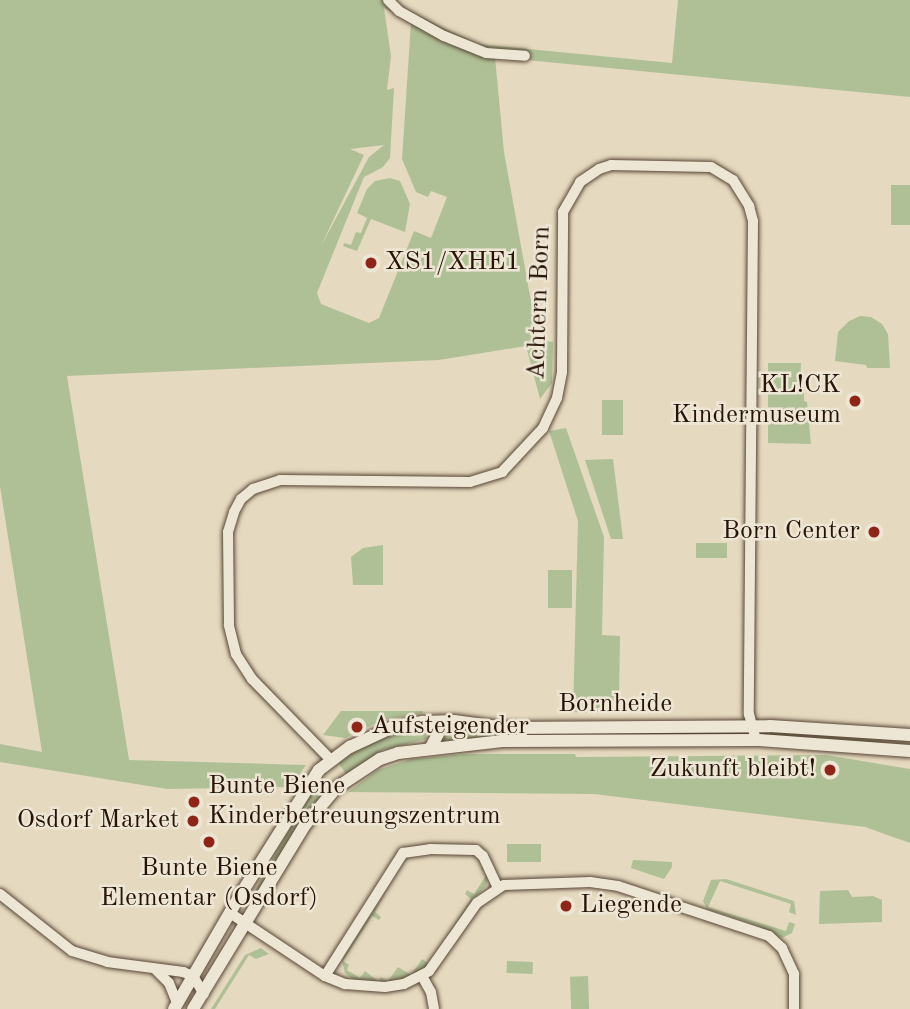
<!DOCTYPE html>
<style>
body{margin:0}
#map{position:relative;width:910px;height:1009px;overflow:hidden;background:#e5d9bf;font-family:"Old Standard TT",serif}
div>[style]{position:absolute}
.green>*{inset:0;background:#b0c096;transform-origin:0 0}
.roads{filter:drop-shadow(0 0 2px #574535) drop-shadow(0 0 2px #574535)}
.minor>*{height:10px;margin:-5px;padding:0 5px;transform-origin:5px;border-radius:5px;background:#eee6d5}
.tertiary>*{height:12px;margin:-6px;padding:0 6px;transform-origin:6px;border-radius:6px;background:#eee6d5}
.dots>*{width:19px;height:19px;translate:-50% -50%;box-sizing:border-box;border:4px solid #eee6d5;border-radius:50%}
span{translate:-50% -50%;white-space:nowrap;text-align:center;line-height:1.15;-webkit-text-stroke:5px #eee6d5;paint-order:stroke}
.poi-label{font-size:26px;color:#281407}
.left{translate:0 -50%;text-align:left}
.right{translate:-100% -50%;text-align:right}
.street-label{font-size:26px;color:#281407}
</style>
<div id="map">
<div class="green">
<div style="clip-path:polygon(evenodd,0 0,395px 0,399px 6px,477px 44px,672px 63px,678px 0,910px 0,910px 97px,495px 57px,504px 152px,538px 340px,553px 342px,552px 383px,540px 399px,526px 346px,439px 360px,67px 376px,129px 760px,306px 765px,291px 787px,167px 789px,0 762px,0 744px,42px 752px,0 486px,0 0,384px 8px,411px 22px,402px 159px,416px 192px,428px 197px,431px 191px,447px 197px,431px 238px,414px 231px,379px 318px,369px 323px,321px 304px,317px 293px,364px 177px,383px 167px,390px 158px,394px 88px,387px 90px,391px 56px,384px 8px,0 0,384px 145px,369px 157px,321px 246px,364px 155px,350px 149px,384px 145px)"></div>
<div style="clip-path:polygon(390px 178px,400px 181px,410px 204px,405px 232px,371px 219px,357px 251px,343px 246px,344px 243px,351px 245px,356px 232px,361px 233px,367px 218px,357px 213px,367px 189px,375px 181px)"></div>
<div style="left:891px;top:185px;width:19px;height:40px"></div>
<div style="clip-path:polygon(860px 316px,871px 317px,882px 324px,888px 334px,890px 368px,867px 368px,866px 365px,835px 361px,838px 332px,849px 321px)"></div>
<div style="clip-path:polygon(768px 363px,801px 363px,800px 390px,804px 391px,804px 401px,807px 402px,811px 444px,768px 443px)"></div>
<div style="left:602px;top:400px;width:21px;height:35px"></div>
<div style="clip-path:polygon(566px 428px,604px 537px,602px 635px,620px 636px,619px 701px,601px 701px,600px 713px,573px 712px,578px 521px,549px 431px)"></div>
<div style="clip-path:polygon(613px 459px,623px 539px,611px 539px,585px 460px)"></div>
<div style="left:696px;top:543px;width:31px;height:15px"></div>
<div style="clip-path:polygon(383px 545px,383px 585px,353px 585px,351px 557px,363px 548px)"></div>
<div style="left:548px;top:570px;width:24px;height:38px"></div>
<div style="clip-path:polygon(341px 711px,423px 711px,423px 713px,383px 720px,345px 738px,323px 735px)"></div>
<div style="clip-path:polygon(440px 726px,575px 731px,575px 738px,441px 745px)"></div>
<div style="clip-path:polygon(415px 731px,425px 732px,427px 739px,382px 750px,375px 758px,346px 774px,336px 759px,388px 734px)"></div>
<div style="clip-path:polygon(765px 731px,821px 735px,882px 739px,881px 744px,764px 736px)"></div>
<div style="clip-path:polygon(575px 754px,576px 757px,826px 755px,910px 769px,910px 843px,865px 827px,594px 794px,348px 792px,378px 770px,411px 759px,467px 754px)"></div>
<div style="clip-path:polygon(316px 781px,330px 788px,255px 898px,252px 896px)"></div>
<div style="left:541px;top:844px;width:18px;height:34px;rotate:90deg"></div>
<div style="clip-path:polygon(633px 860px,672px 862px,672px 867px,664px 879px,631px 868px)"></div>
<div style="clip-path:polygon(483px 865px,489px 874px,486px 886px,471px 901px,435px 957px,429px 964px,421px 971px,406px 978px,388px 982px,354px 980px,345px 973px,342px 961px,347px 951px,386px 892px,375px 912px,381px 917px,379px 920px,372px 916px,343px 961px,349px 965px,347px 970px,360px 978px,365px 971px,378px 981px,381px 977px,388px 981px,398px 967px,411px 975px,422px 959px,429px 964px,471px 899px,465px 894px,467px 890px,474px 894px,487px 874px,481px 869px)"></div>
<div style="clip-path:polygon(726px 879px,794px 901px,796px 915px,789px 912px,791px 904px,720px 881px,708px 907px,786px 931px,789px 922px,795px 924px,792px 933px,782px 938px,756px 925px,707px 909px,703px 901px,711px 880px)"></div>
<div style="clip-path:polygon(848px 890px,852px 897px,873px 896px,882px 900px,882px 922px,819px 924px,820px 891px)"></div>
<div style="clip-path:polygon(261px 948px,269px 954px,256px 959px,249px 955px,215px 1009px,211px 1009px,245px 955px)"></div>
<div style="left:507px;top:961px;width:26px;height:12px;rotate:2deg"></div>
<div style="left:588px;top:976px;width:33px;height:18px;rotate:88deg"></div>
</div>
<div class="roads">
<div class="minor">
<div style="left:388px;top:0;width:16px;rotate:45deg"></div>
<div style="left:399px;top:11px;width:51px;rotate:29.1deg"></div>
<div style="left:444px;top:36px;width:45px;rotate:22deg"></div>
<div style="left:486px;top:53px;width:39px;rotate:4deg"></div>
<div style="left:330px;top:759px;width:112px;rotate:-134.3deg"></div>
<div style="left:252px;top:679px;width:30px;rotate:-123deg"></div>
<div style="left:236px;top:654px;width:30px;rotate:-104deg"></div>
<div style="left:229px;top:625px;width:93px;rotate:-90.6deg"></div>
<div style="left:228px;top:532px;width:21px;rotate:-73deg"></div>
<div style="left:234px;top:512px;width:15px;rotate:-62deg"></div>
<div style="left:241px;top:499px;width:16px;rotate:-40deg"></div>
<div style="left:253px;top:489px;width:28px;rotate:-18deg"></div>
<div style="left:280px;top:480px;width:190px;rotate:0.6deg"></div>
<div style="left:470px;top:482px;width:34px;rotate:-17deg"></div>
<div style="left:502px;top:472px;width:60px;rotate:-47deg"></div>
<div style="left:543px;top:428px;width:33px;rotate:-65deg"></div>
<div style="left:557px;top:398px;width:26px;rotate:-79deg"></div>
<div style="left:562px;top:372px;width:160px;rotate:-89.6deg"></div>
<div style="left:563px;top:212px;width:34px;rotate:-60deg"></div>
<div style="left:580px;top:182px;width:23px;rotate:-34deg"></div>
<div style="left:599px;top:169px;width:13px;rotate:-18deg"></div>
<div style="left:611px;top:165px;width:100px;rotate:1.1deg"></div>
<div style="left:711px;top:167px;width:26px;rotate:31deg"></div>
<div style="left:733px;top:180px;width:31px;rotate:58deg"></div>
<div style="left:749px;top:206px;width:16px;rotate:75deg"></div>
<div style="left:753px;top:221px;width:493px;rotate:90.5deg"></div>
<div style="left:749px;top:714px;width:27px;rotate:75deg"></div>
<div style="left:0;top:894px;width:92px;rotate:38.4deg"></div>
<div style="left:72px;top:951px;width:37px;rotate:17deg"></div>
<div style="left:107px;top:962px;width:77px;rotate:7.5deg"></div>
<div style="left:183px;top:972px;width:11px;rotate:22deg"></div>
<div style="left:193px;top:976px;width:21px;rotate:59deg"></div>
<div style="left:230px;top:913px;width:114px;rotate:33.6deg"></div>
<div style="left:325px;top:976px;width:22px;rotate:22deg"></div>
<div style="left:345px;top:984px;width:40px;rotate:4.3deg"></div>
<div style="left:385px;top:987px;width:19px;rotate:-9deg"></div>
<div style="left:404px;top:984px;width:28px;rotate:-27deg"></div>
<div style="left:429px;top:971px;width:83px;rotate:-54.8deg"></div>
<div style="left:477px;top:903px;width:32px;rotate:-34deg"></div>
<div style="left:504px;top:885px;width:86px;rotate:-2deg"></div>
<div style="left:590px;top:882px;width:28px;rotate:8deg"></div>
<div style="left:618px;top:886px;width:159px;rotate:18.3deg"></div>
<div style="left:769px;top:936px;width:18px;rotate:43deg"></div>
<div style="left:782px;top:948px;width:29px;rotate:65deg"></div>
<div style="left:794px;top:974px;width:35px;rotate:90deg"></div>
<div style="left:156px;top:970px;width:18px;rotate:45deg"></div>
<div style="left:169px;top:983px;width:22px;rotate:68deg"></div>
<div style="left:325px;top:976px;width:146px;rotate:-57.6deg"></div>
<div style="left:403px;top:853px;width:27px;rotate:-8deg"></div>
<div style="left:430px;top:849px;width:46px;rotate:1.2deg"></div>
<div style="left:476px;top:850px;width:9px;rotate:41deg"></div>
<div style="left:483px;top:856px;width:35px;rotate:65deg"></div>
<div style="left:422px;top:976px;width:18px;rotate:61deg"></div>
<div style="left:431px;top:992px;width:17px;rotate:80deg"></div>
</div>
<div class="tertiary">
<div style="left:430px;top:722px;width:14px;rotate:56deg"></div>
<div style="left:438px;top:734px;width:17px;rotate:118deg"></div>
<div style="left:174px;top:1009px;width:129px;rotate:-59.9deg"></div>
<div style="left:239px;top:897px;width:150px;rotate:-57.8deg"></div>
<div style="left:319px;top:770px;width:39px;rotate:-37deg"></div>
<div style="left:350px;top:747px;width:45px;rotate:-24.9deg"></div>
<div style="left:391px;top:728px;width:33px;rotate:-11deg"></div>
<div style="left:423px;top:722px;width:31px;rotate:-2deg"></div>
<div style="left:454px;top:721px;width:52px;rotate:7.7deg"></div>
<div style="left:506px;top:728px;width:264px;rotate:-0.4deg"></div>
<div style="left:770px;top:726px;width:140px;rotate:3.7deg"></div>
<div style="left:193px;top:1009px;width:215px;rotate:-58.7deg"></div>
<div style="left:305px;top:825px;width:48px;rotate:-50deg"></div>
<div style="left:336px;top:788px;width:53px;rotate:-33.4deg"></div>
<div style="left:380px;top:759px;width:19px;rotate:-18deg"></div>
<div style="left:398px;top:753px;width:105px;rotate:-6.6deg"></div>
<div style="left:502px;top:741px;width:257px;rotate:-0.2deg"></div>
<div style="left:759px;top:740px;width:151px;rotate:4.2deg"></div>
</div>
</div>
<div class="dots">
<div style="left:371px;top:263px;background:#8f2418"></div>
<div style="left:855px;top:401px;background:#8f2418"></div>
<div style="left:874px;top:532px;background:#8f2418"></div>
<div style="left:357px;top:727px;background:#8f2418"></div>
<div style="left:830px;top:770px;background:#8f2418"></div>
<div style="left:194px;top:802px;background:#8f2418"></div>
<div style="left:193px;top:821px;background:#8f2418"></div>
<div style="left:209px;top:842px;background:#8f2418"></div>
<div style="left:566px;top:906px;background:#8f2418"></div>
</div>
<div class="poi-label">
<span class="left" style="left:385px;top:263px">XS1/XHE1</span>
<span class="right" style="left:841px;top:401px">KL!CK<br>Kindermuseum</span>
<span class="right" style="left:860px;top:532px">Born Center</span>
<span class="left" style="left:371px;top:727px">Aufsteigender</span>
<span class="right" style="left:816px;top:770px">Zukunft bleibt!</span>
<span class="left" style="left:208px;top:802px">Bunte Biene<br>Kinderbetreuungszentrum</span>
<span class="right" style="left:179px;top:821px">Osdorf Market</span>
<span style="left:209px;top:884px">Bunte Biene<br>Elementar (Osdorf)</span>
<span class="left" style="left:580px;top:906px">Liegende</span>
</div>
<div class="street-label">
<span style="left:540px;top:303px;rotate:-88deg">Achtern Born</span>
<span style="left:615px;top:705px">Bornheide</span>
</div>
</div>
